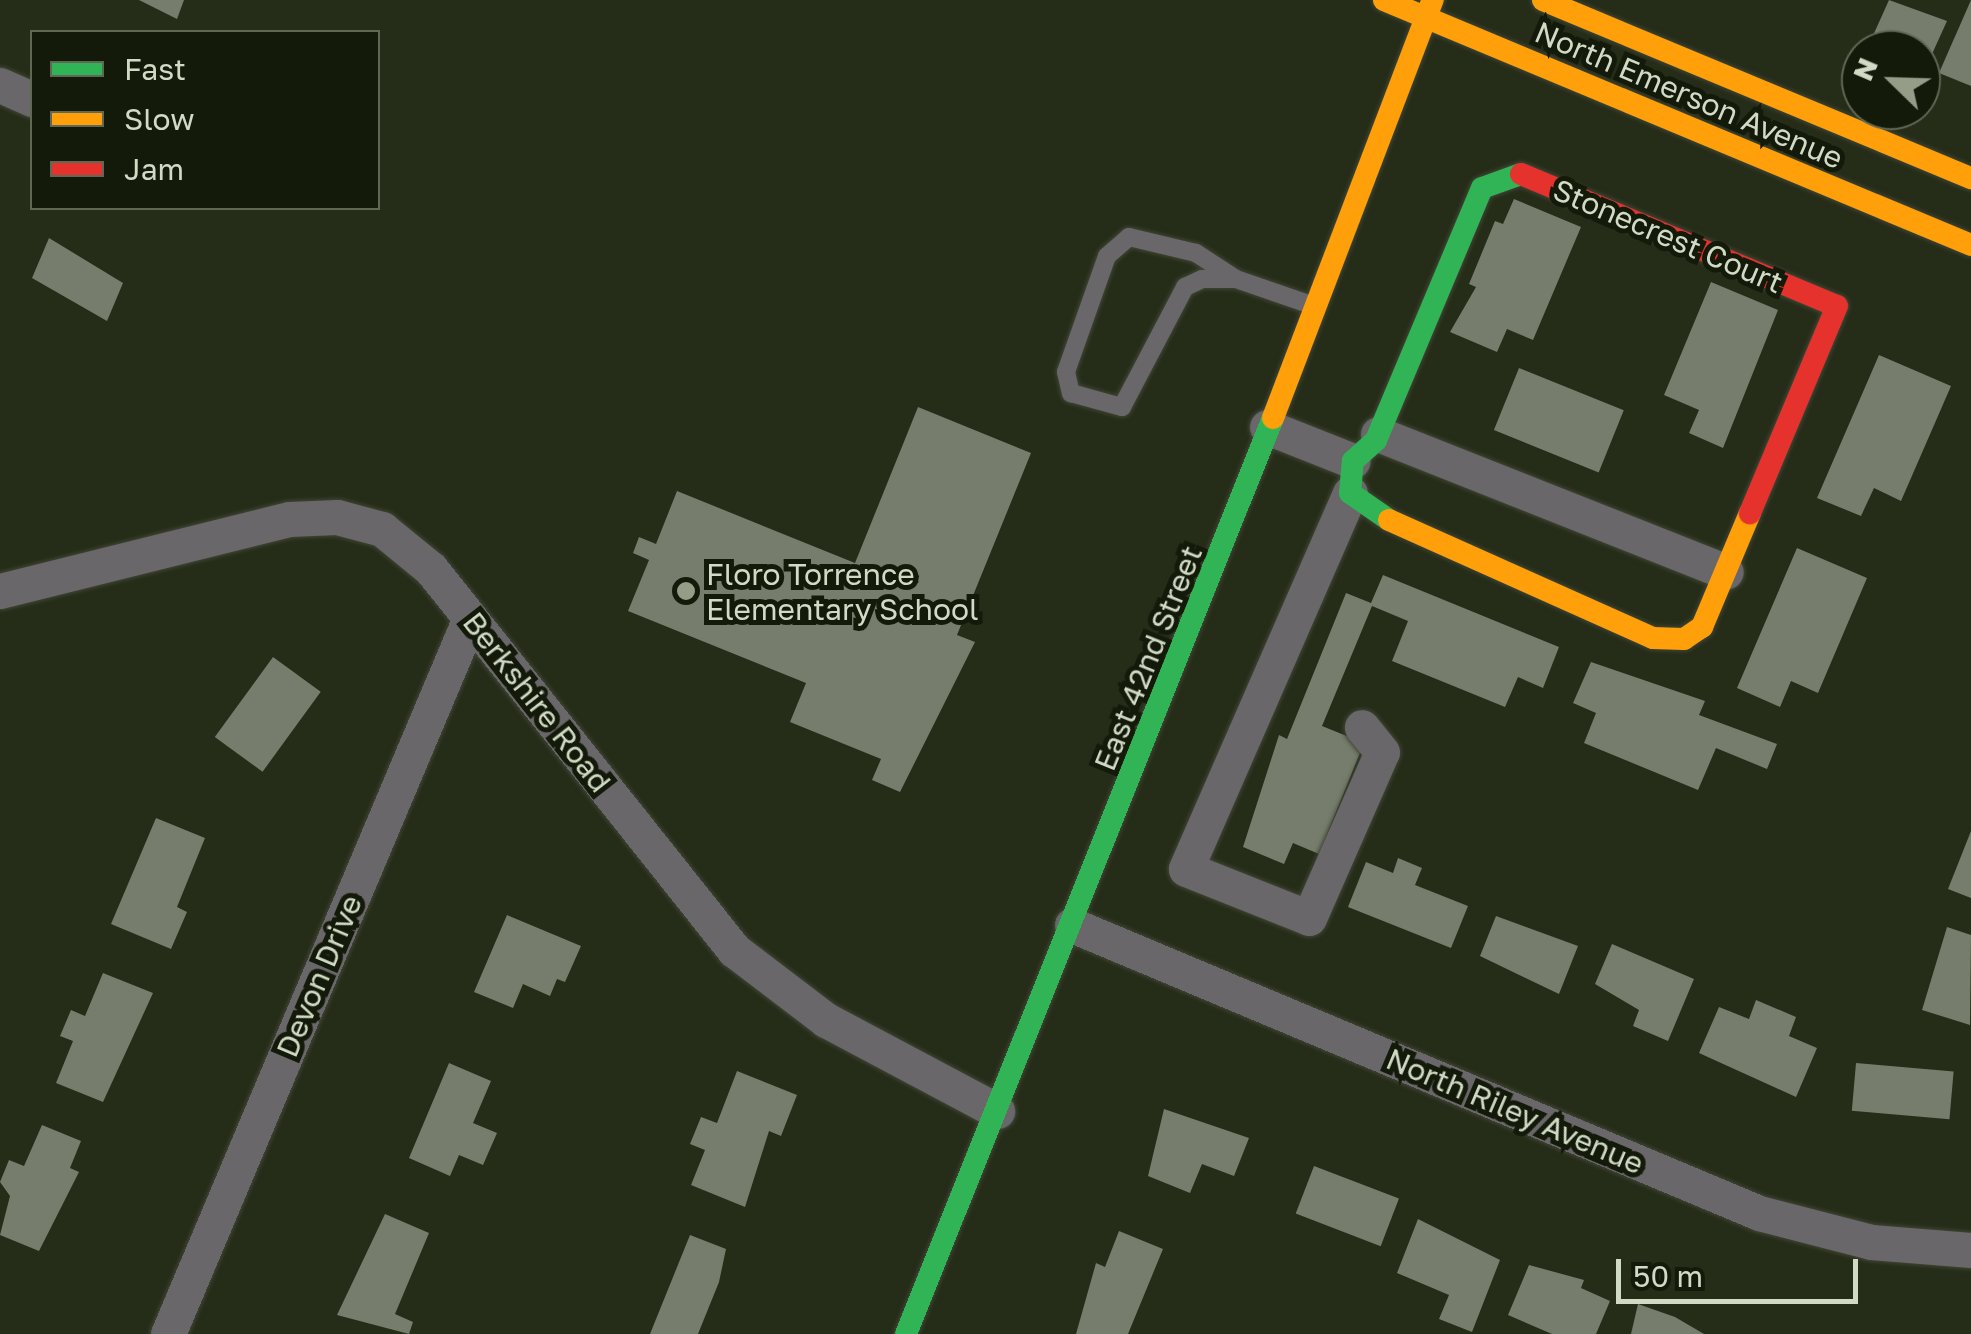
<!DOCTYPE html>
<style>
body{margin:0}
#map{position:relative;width:1971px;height:1334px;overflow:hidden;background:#252c18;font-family:"Golos Text",sans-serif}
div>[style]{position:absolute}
.building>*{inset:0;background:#767d6c;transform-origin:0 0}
.roads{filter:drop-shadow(0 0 2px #404635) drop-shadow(0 0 2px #404635)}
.lane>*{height:18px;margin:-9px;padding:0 9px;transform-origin:9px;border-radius:9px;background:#69676a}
.street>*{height:35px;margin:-17.5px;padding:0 17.5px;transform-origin:17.5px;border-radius:17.5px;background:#69676a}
.fast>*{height:22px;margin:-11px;padding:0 11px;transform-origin:11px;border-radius:11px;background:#30b455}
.slow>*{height:22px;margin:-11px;padding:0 11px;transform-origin:11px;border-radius:11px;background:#ff9f0a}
.jam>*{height:22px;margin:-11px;padding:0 11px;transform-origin:11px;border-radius:11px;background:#e5322d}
.dots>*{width:28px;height:28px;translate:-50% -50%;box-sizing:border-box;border:5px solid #141a0a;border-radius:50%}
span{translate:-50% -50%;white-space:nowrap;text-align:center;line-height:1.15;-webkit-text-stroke:10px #141a0a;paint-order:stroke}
.street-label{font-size:30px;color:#d0dac5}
.poi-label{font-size:30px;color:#d0dac5}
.left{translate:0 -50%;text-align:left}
.legend{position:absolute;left:30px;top:30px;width:350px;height:180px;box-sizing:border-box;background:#141a0a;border:2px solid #5f6755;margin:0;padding:12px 18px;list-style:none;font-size:30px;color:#d0dac5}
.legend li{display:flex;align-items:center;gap:20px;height:50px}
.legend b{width:50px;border:2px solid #5f6755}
.north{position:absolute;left:1841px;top:30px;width:100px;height:100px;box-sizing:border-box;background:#141a0a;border:2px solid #5f6755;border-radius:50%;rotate:293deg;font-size:28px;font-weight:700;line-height:40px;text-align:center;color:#d0dac5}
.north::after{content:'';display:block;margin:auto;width:35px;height:45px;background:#949d88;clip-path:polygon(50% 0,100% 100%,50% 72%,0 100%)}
.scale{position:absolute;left:1616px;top:1259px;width:242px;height:45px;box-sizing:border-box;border:5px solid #d0dac5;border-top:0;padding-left:12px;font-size:30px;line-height:35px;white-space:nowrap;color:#d0dac5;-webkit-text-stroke:8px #141a0a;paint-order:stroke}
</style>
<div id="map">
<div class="building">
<div style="clip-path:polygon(139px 0,184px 0,177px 19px)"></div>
<div style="clip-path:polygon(1889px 0,1947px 21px,1927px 65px,1921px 50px,1871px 40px)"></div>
<div style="clip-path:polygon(1971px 0,1971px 86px,1939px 73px)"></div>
<div style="clip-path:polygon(1514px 199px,1581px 227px,1533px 340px,1507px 329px,1497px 352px,1450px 332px,1476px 287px,1469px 284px,1495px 221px,1503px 224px)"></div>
<div style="clip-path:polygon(49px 238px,123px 283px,107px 321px,32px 278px)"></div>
<div style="clip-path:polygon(1711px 282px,1778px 310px,1723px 448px,1689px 433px,1699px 410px,1664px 395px)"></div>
<div style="clip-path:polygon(1879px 355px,1951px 386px,1901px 501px,1874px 488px,1861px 516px,1817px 498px)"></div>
<div style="left:1519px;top:368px;width:113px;height:67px;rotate:22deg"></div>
<div style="clip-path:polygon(918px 407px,1031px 453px,957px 635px,975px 642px,900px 792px,872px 780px,881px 759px,790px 722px,806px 683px,628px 611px,649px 560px,633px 553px,639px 537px,656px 544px,677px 491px,855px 563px)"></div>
<div style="clip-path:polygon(1797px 548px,1867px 578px,1818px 693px,1791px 681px,1780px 707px,1737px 688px)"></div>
<div style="clip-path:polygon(1383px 575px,1559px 647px,1543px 688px,1518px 677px,1505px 707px,1392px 661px,1408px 621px,1372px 606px,1322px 726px,1364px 743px,1319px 854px,1293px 843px,1284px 864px,1243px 847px,1279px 735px,1287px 739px,1346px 593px,1371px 603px)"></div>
<div style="left:273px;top:657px;width:59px;height:99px;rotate:36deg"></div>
<div style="clip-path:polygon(1591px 662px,1705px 701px,1699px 715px,1777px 744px,1767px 769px,1716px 748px,1698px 790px,1584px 743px,1596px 713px,1573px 703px)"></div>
<div style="clip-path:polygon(156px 818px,205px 838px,177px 907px,187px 912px,171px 949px,111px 924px)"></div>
<div style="clip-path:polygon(1971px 831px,1971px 898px,1948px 889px)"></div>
<div style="clip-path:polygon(1398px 858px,1422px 868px,1415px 885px,1468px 906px,1451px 948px,1348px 907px,1366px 862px,1393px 873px)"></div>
<div style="clip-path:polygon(507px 915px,581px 946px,565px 982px,557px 979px,550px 996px,523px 984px,513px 1008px,474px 992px)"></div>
<div style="clip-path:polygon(1496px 916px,1578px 946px,1559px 994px,1480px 956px)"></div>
<div style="clip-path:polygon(1947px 927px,1971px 935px,1970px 1025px,1922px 1010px)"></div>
<div style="clip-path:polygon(1612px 944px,1694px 979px,1668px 1041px,1633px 1026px,1639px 1010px,1595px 984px)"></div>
<div style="clip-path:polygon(103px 973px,153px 993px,103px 1102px,56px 1083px,73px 1041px,60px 1036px,71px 1010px,85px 1016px)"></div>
<div style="clip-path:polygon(1756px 1000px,1796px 1017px,1789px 1036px,1817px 1048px,1796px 1097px,1699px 1053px,1719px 1007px,1749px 1019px)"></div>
<div style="clip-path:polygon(449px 1063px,491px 1081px,473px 1123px,497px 1133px,483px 1165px,459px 1155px,450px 1176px,409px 1158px)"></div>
<div style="left:1856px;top:1063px;width:98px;height:48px;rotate:5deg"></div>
<div style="clip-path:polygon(737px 1071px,797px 1095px,781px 1136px,769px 1131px,745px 1207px,691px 1185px,705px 1150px,690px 1144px,701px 1117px,717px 1123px)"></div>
<div style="clip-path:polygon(1164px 1109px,1249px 1138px,1234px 1176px,1202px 1164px,1190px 1193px,1148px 1176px)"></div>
<div style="clip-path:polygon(42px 1125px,81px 1141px,70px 1168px,79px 1172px,39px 1251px,0 1235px,10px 1196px,0 1182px,9px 1160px,24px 1166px)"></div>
<div style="left:1314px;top:1166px;width:91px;height:51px;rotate:21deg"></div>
<div style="clip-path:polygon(385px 1214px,429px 1233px,395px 1314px,413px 1322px,409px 1334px,337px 1315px)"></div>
<div style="clip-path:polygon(1418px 1219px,1500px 1260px,1472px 1332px,1439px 1319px,1449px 1295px,1397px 1273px)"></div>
<div style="clip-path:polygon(1119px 1231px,1163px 1249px,1128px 1334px,1076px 1334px,1096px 1263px,1105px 1267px)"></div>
<div style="clip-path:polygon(690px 1235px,726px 1249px,719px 1282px,698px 1334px,650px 1334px)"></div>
<div style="clip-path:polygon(1529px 1265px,1584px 1280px,1581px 1288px,1610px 1301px,1596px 1334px,1552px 1334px,1508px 1315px)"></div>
<div style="clip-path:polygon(1638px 1304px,1675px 1317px,1704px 1334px,1631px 1334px)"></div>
</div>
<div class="roads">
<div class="lane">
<div style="left:1236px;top:279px;width:48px;rotate:-147deg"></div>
<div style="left:1196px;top:253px;width:69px;rotate:-166.6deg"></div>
<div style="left:1129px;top:237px;width:29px;rotate:139deg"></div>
<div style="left:1107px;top:256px;width:123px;rotate:109.5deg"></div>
<div style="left:1066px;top:372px;width:22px;rotate:77deg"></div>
<div style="left:1071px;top:393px;width:53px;rotate:15.4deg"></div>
<div style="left:1122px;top:407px;width:136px;rotate:-62.3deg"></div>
<div style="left:1185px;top:287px;width:19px;rotate:-25deg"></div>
<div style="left:1202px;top:279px;width:34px"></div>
<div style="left:1236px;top:279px;width:79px;rotate:19.1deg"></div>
</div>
<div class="street">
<div style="left:0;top:85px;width:35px;rotate:24deg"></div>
<div style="left:1267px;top:427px;width:92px;rotate:21.6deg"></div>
<div style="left:1378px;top:434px;width:374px;rotate:21.6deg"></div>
<div style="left:1350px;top:493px;width:410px;rotate:113.6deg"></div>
<div style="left:1186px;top:869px;width:132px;rotate:21.7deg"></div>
<div style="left:1309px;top:918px;width:181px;rotate:-66.3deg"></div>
<div style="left:1382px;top:752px;width:32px;rotate:-129deg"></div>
<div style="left:0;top:591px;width:298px;rotate:-14deg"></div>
<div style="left:289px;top:519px;width:48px;rotate:-2.4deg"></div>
<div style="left:337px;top:517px;width:47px;rotate:14.9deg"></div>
<div style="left:382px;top:529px;width:63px;rotate:39.2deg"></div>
<div style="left:431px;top:569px;width:487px;rotate:51.5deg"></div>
<div style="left:734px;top:950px;width:116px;rotate:37.3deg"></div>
<div style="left:826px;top:1020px;width:194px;rotate:28deg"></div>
<div style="left:1072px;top:925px;width:745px;rotate:22.74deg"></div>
<div style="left:1759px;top:1213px;width:116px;rotate:14.5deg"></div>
<div style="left:1871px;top:1242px;width:100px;rotate:4.6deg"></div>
<div style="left:168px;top:1334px;width:777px;rotate:-67.13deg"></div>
</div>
<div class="fast">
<div style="left:1389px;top:520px;width:47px;rotate:-145.3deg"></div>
<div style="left:1350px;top:493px;width:32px;rotate:-85deg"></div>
<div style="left:1353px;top:461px;width:31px;rotate:-42deg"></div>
<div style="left:1376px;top:440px;width:273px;rotate:-67.2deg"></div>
<div style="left:1482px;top:188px;width:41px;rotate:-19.7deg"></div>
<div style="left:906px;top:1334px;width:987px;rotate:-68.17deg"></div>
</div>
<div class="slow">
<div style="left:1384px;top:0;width:636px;rotate:22.65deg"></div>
<div style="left:1543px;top:0;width:464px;rotate:22.6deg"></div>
<div style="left:1273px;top:418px;width:448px;rotate:-69.1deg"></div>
<div style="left:1389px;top:520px;width:289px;rotate:24.1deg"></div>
<div style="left:1653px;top:638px;width:31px;rotate:2deg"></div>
<div style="left:1684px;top:639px;width:22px;rotate:-34deg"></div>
<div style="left:1702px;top:627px;width:124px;rotate:-67.2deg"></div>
</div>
<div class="jam">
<div style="left:1521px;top:174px;width:342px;rotate:22.7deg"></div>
<div style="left:1837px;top:306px;width:225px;rotate:112.8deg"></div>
</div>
</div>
<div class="dots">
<div style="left:686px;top:591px;background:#949d88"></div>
</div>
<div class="street-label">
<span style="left:1689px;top:95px;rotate:23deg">North Emerson Avenue</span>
<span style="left:1668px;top:236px;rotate:23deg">Stonecrest Court</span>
<span style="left:1148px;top:658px;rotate:-68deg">East 42nd Street</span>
<span style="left:537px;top:702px;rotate:52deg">Berkshire Road</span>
<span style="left:319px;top:976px;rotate:-67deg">Devon Drive</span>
<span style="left:1515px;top:1111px;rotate:23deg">North Riley Avenue</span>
</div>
<div class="poi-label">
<span class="left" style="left:706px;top:591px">Floro Torrence<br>Elementary School</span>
</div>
<ul class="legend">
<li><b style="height:12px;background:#30b455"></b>Fast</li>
<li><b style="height:12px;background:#ff9f0a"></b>Slow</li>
<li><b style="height:12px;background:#e5322d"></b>Jam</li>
</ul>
<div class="north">N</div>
<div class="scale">50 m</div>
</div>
